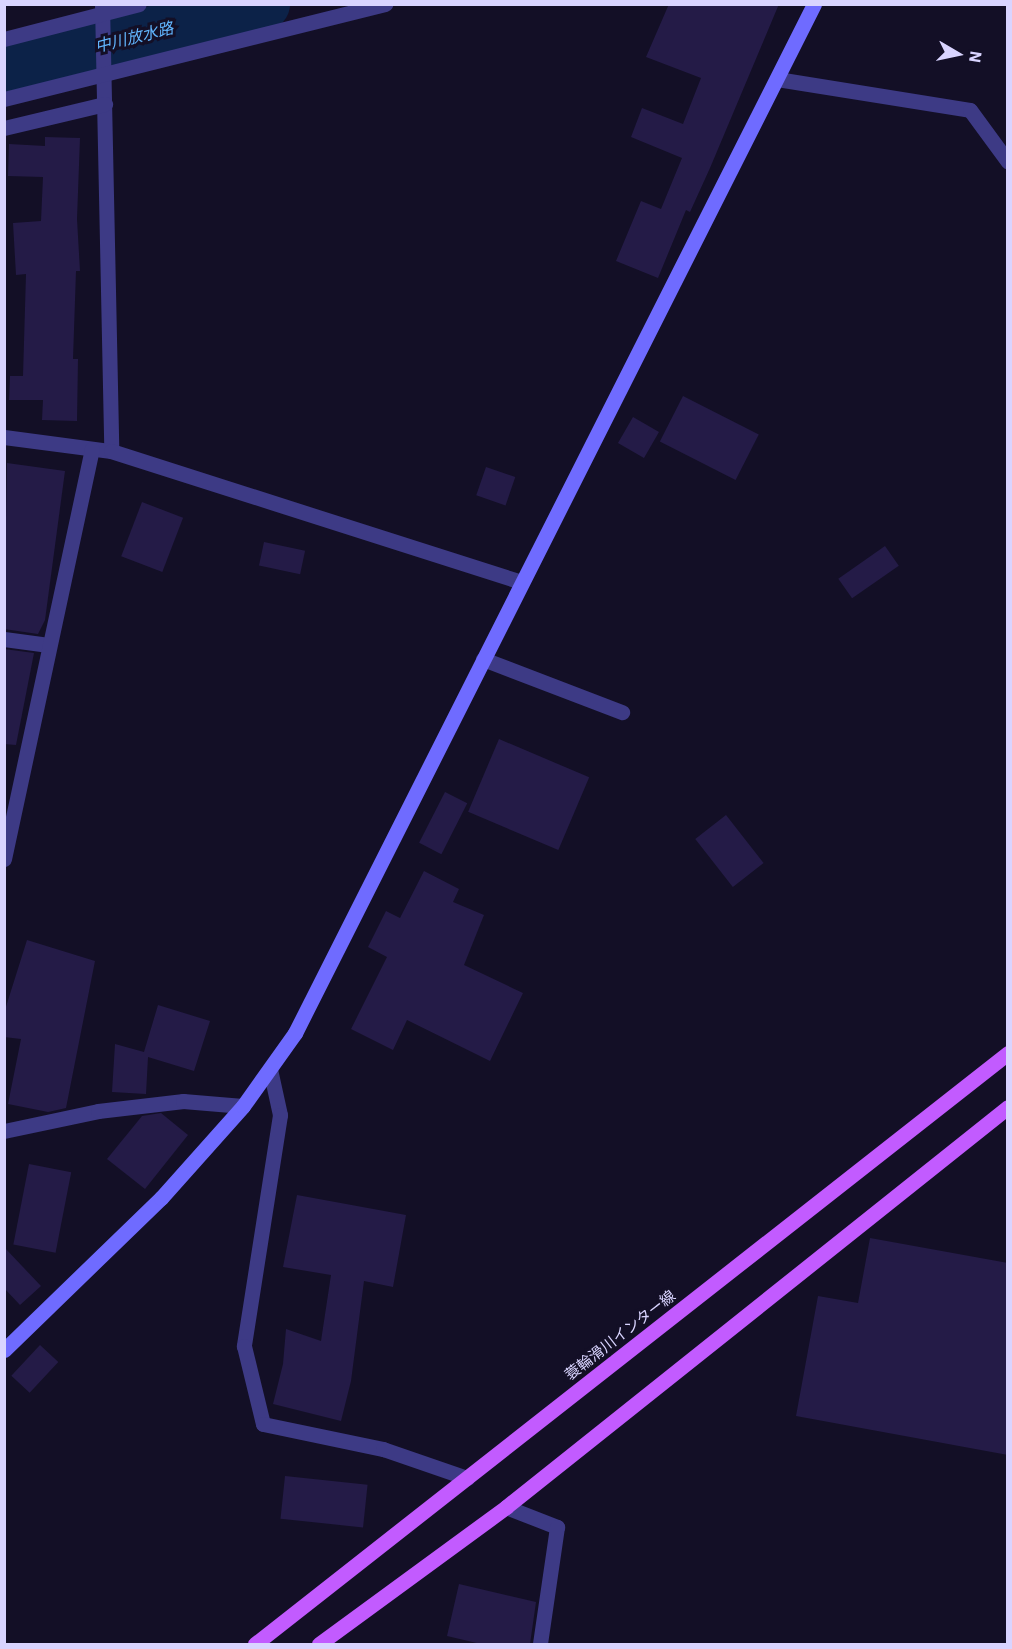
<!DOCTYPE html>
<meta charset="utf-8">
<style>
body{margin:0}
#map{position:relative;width:1012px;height:1649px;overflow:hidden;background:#130f26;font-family:"IBM Plex Sans","Noto Sans JP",sans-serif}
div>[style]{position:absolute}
.river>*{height:52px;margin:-26px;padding:0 26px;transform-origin:26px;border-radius:26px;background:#0c2248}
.building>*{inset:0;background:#241b47;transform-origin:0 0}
.street>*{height:15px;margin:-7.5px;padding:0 7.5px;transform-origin:7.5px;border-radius:7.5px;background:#3d3a85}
.secondary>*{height:15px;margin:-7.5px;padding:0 7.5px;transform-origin:7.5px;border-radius:7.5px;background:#6f6bff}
.primary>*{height:15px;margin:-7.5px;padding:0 7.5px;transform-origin:7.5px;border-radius:7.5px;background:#c25bff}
span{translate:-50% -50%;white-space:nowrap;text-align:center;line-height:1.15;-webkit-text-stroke:6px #130f26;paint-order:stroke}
.street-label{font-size:15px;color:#d9d4ff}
.water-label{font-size:16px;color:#62b6ff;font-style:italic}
.frame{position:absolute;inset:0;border:6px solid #d9d4ff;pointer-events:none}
.north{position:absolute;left:928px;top:24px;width:60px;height:60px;-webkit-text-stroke:4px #130f26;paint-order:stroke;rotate:99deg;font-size:16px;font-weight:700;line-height:24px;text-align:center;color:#d9d4ff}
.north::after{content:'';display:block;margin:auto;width:21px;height:27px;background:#d9d4ff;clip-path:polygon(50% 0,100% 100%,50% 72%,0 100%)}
</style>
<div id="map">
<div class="river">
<div style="left:4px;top:69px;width:268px;rotate:-14deg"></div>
</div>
<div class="building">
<div style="clip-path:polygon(669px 4px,779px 4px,710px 168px,690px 212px,686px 210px,658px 278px,616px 261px,641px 201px,661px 209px,682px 158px,631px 137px,642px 108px,683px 124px,701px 78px,646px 57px)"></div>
<div style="clip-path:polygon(45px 137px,80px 138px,77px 219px,80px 271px,76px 271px,73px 359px,78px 359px,77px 421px,42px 420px,43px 400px,9px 400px,10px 376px,23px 376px,26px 274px,16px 275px,13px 223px,41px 221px,43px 177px,8px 176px,9px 144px,45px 146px)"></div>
<div style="left:683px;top:396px;width:85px;height:51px;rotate:27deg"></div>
<div style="left:633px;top:417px;width:30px;height:30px;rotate:30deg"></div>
<div style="clip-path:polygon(7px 463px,65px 471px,45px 620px,38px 634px,4px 629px)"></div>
<div style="left:486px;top:467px;width:31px;height:30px;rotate:19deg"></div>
<div style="left:142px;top:502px;width:44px;height:58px;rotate:21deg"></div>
<div style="left:264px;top:542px;width:42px;height:24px;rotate:12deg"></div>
<div style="left:885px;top:546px;width:24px;height:57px;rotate:55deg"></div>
<div style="clip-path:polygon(4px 649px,34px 653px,16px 745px,4px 744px)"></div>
<div style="left:499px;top:739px;width:98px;height:79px;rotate:23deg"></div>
<div style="left:445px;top:792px;width:25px;height:57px;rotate:27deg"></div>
<div style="left:726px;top:815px;width:61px;height:39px;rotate:52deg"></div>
<div style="clip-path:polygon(424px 871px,459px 889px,453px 902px,484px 915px,464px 965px,523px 993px,490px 1061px,407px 1020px,393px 1050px,351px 1029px,387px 957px,368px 947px,386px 911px,400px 918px)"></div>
<div style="clip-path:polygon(27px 940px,95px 961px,66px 1108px,48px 1112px,8px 1104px,21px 1039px,4px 1037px,4px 1013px)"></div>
<div style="clip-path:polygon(158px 1005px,210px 1021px,194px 1071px,148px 1057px,146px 1094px,112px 1092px,115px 1044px,144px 1052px)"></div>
<div style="clip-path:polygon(161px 1113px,188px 1135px,145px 1189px,107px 1159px,142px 1116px)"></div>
<div style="left:29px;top:1164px;width:43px;height:82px;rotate:11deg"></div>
<div style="clip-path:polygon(297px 1195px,406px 1215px,393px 1287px,364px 1281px,351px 1381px,341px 1421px,273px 1404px,283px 1364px,286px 1329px,321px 1341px,331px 1275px,283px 1267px)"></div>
<div style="clip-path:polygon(870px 1238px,1008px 1263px,1008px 1455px,796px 1416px,818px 1296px,858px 1303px)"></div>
<div style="clip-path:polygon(4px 1247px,41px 1286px,20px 1305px,4px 1288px)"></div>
<div style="left:40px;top:1345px;width:25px;height:42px;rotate:43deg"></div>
<div style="left:285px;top:1476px;width:83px;height:43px;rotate:6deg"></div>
<div style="clip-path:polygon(459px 1584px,536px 1602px,530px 1644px,481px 1644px,447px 1636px)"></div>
</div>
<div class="street">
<div style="left:102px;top:4px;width:447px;rotate:88.8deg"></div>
<div style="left:4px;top:39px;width:139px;rotate:-14.5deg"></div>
<div style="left:777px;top:79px;width:195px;rotate:9.1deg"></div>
<div style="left:970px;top:110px;width:64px;rotate:53.8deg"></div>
<div style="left:4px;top:99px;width:393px;rotate:-14deg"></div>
<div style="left:4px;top:128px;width:104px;rotate:-13.4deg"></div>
<div style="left:4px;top:437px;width:108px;rotate:7.5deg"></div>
<div style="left:111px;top:451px;width:430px;rotate:17.7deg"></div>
<div style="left:4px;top:639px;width:45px;rotate:7.6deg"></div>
<div style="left:483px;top:659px;width:149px;rotate:20.9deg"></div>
<div style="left:4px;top:859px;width:419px;rotate:-77.9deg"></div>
<div style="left:270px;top:1069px;width:47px;rotate:77.7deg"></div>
<div style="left:280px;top:1115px;width:234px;rotate:98.9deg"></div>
<div style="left:244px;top:1346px;width:80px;rotate:76.3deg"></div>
<div style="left:263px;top:1424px;width:123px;rotate:11.8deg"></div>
<div style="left:383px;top:1449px;width:89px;rotate:19deg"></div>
<div style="left:4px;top:1131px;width:96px;rotate:-12deg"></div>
<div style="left:98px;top:1111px;width:86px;rotate:-6.7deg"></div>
<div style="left:183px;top:1101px;width:60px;rotate:4.8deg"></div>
<div style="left:506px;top:1507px;width:55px;rotate:21.4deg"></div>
<div style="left:557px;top:1527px;width:118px;rotate:98.3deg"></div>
</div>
<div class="secondary">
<div style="left:4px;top:1350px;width:219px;rotate:-44.1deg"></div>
<div style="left:161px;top:1198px;width:123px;rotate:-48.3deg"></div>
<div style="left:243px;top:1106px;width:90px;rotate:-54.5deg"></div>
<div style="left:295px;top:1033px;width:1152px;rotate:-63.23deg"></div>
</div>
<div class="primary">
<div style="left:255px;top:1644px;width:957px;rotate:-38.13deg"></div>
<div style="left:319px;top:1644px;width:232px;rotate:-36.2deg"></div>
<div style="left:506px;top:1507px;width:642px;rotate:-38.55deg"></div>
</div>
<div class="street-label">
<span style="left:620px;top:1335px;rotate:-38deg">蓑輪滑川インター線</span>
</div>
<div class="water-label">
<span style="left:134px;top:37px;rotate:-14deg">中川放水路</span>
</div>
<div class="frame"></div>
<div class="north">N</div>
</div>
